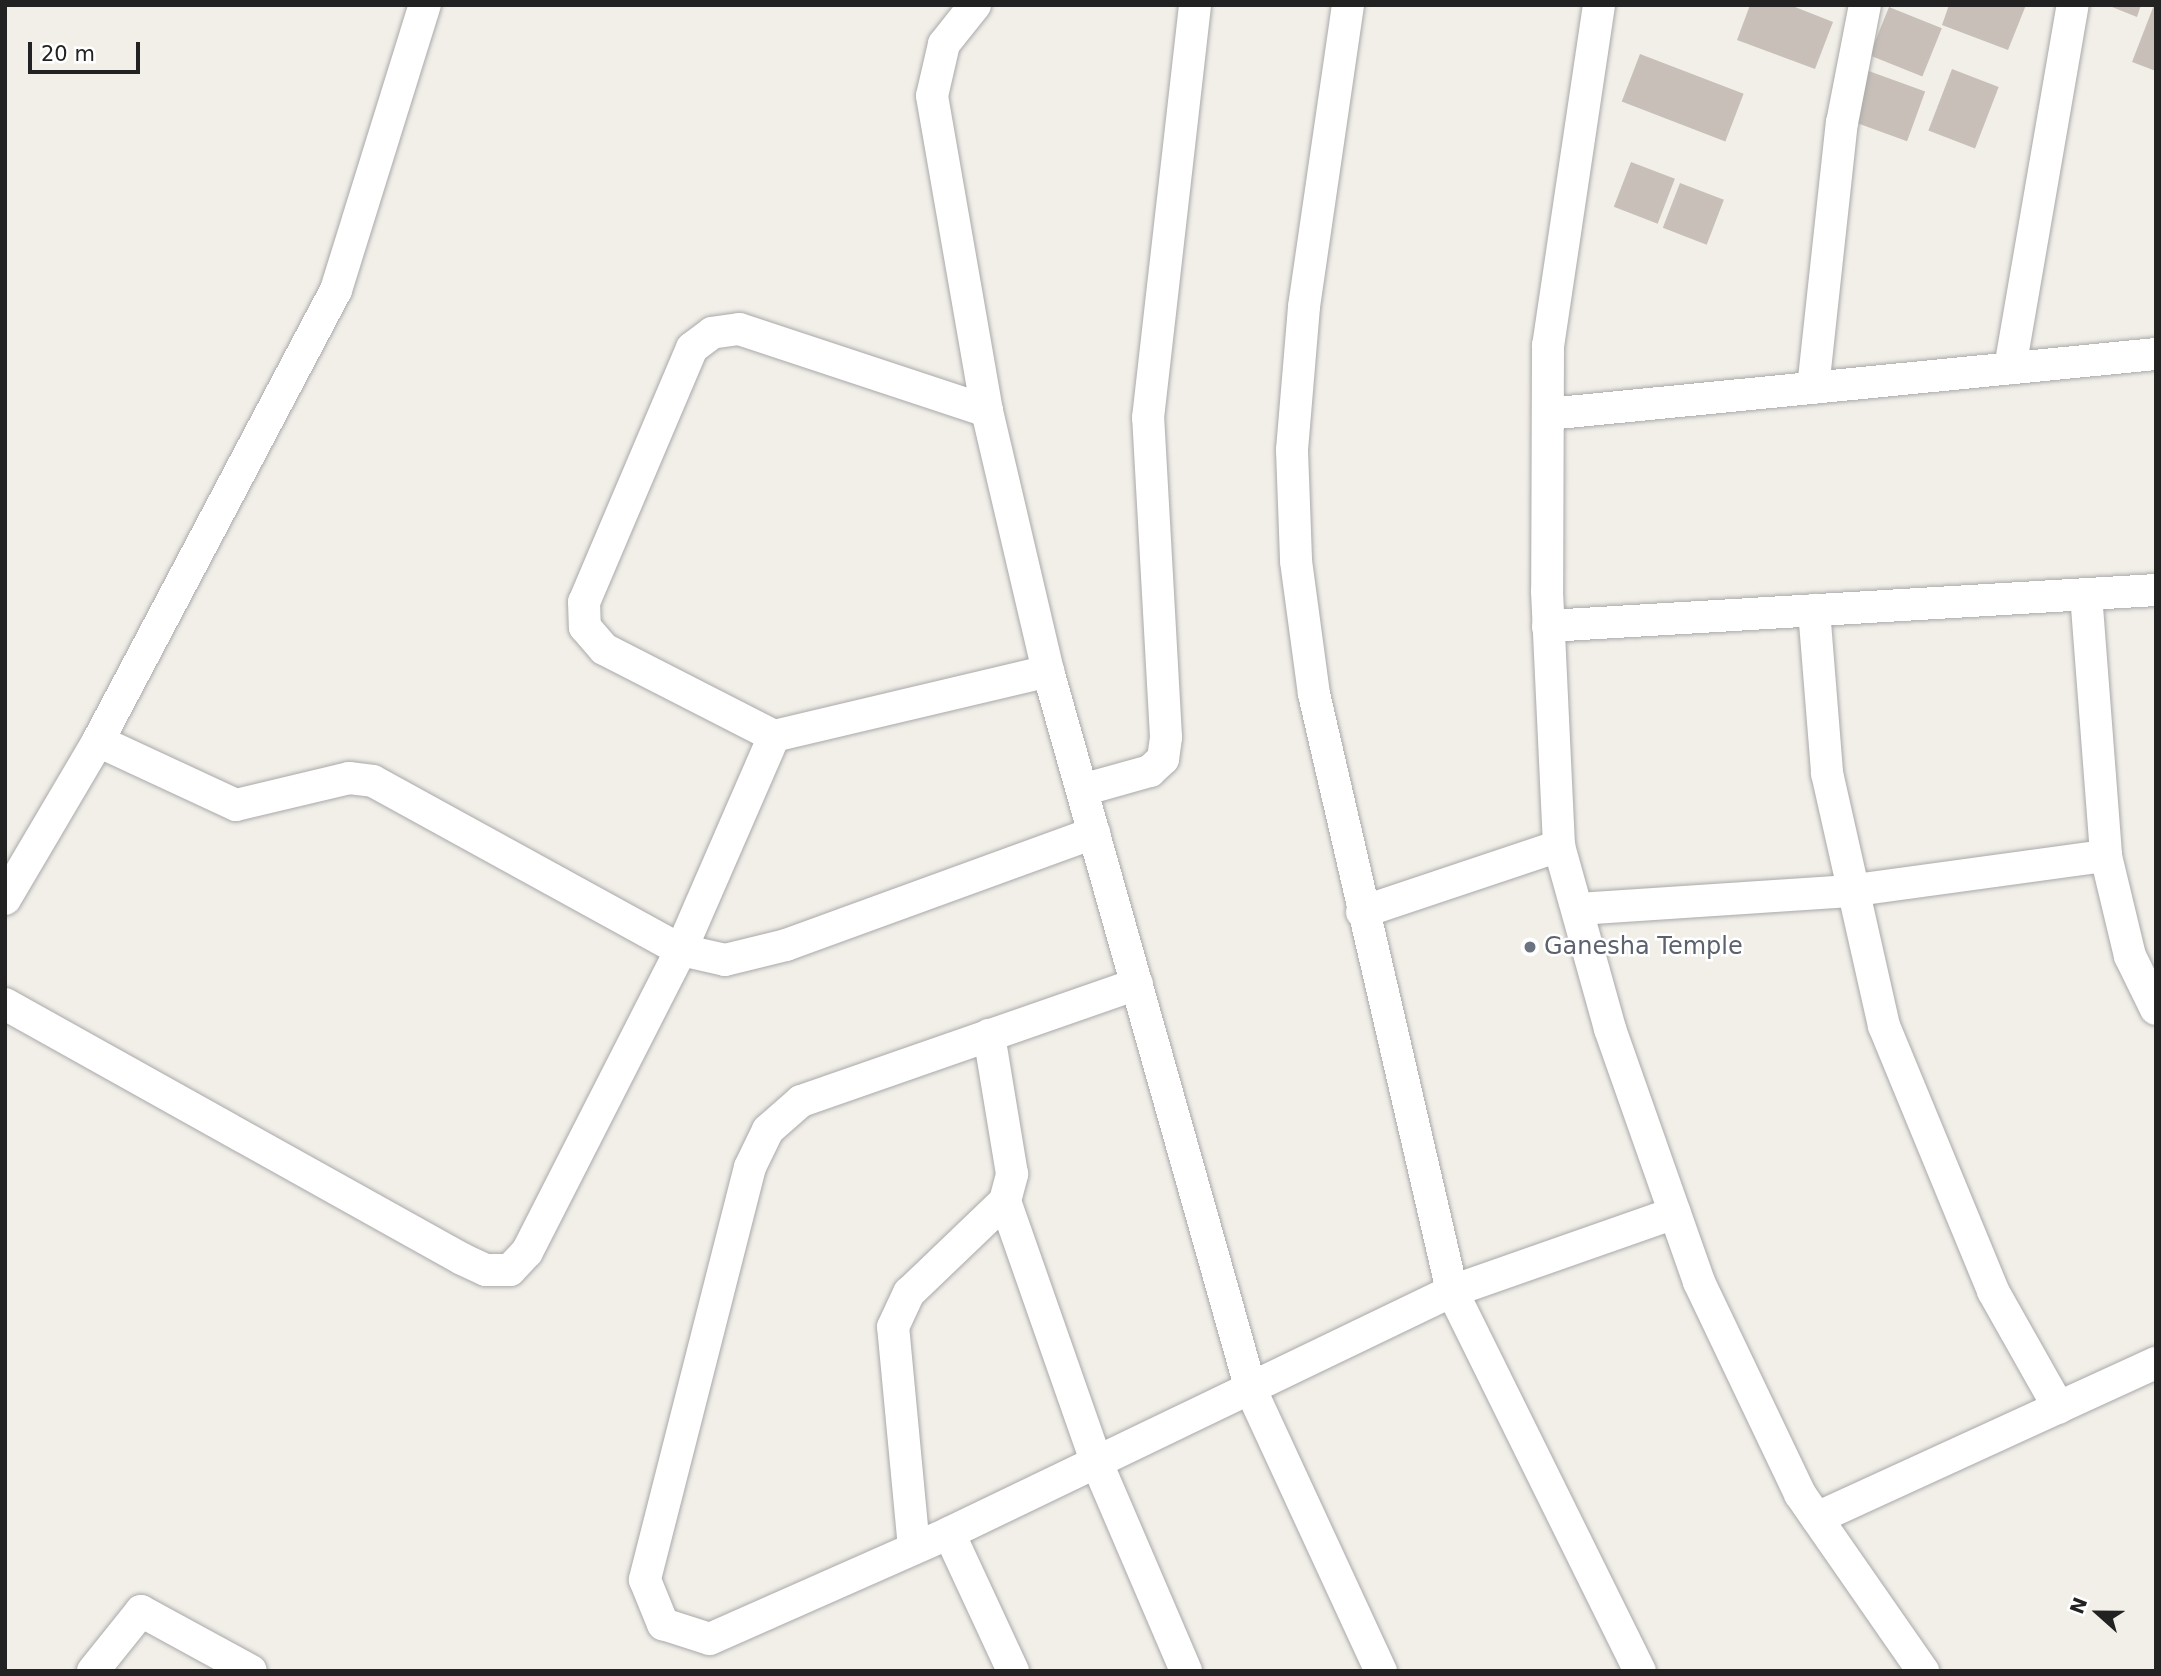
<!DOCTYPE html>
<style>
body{margin:0}
#map{position:relative;width:2161px;height:1676px;overflow:hidden;background:#f2efe9;font-family:"DejaVu Sans",sans-serif}
div>[style]{position:absolute}
.building>*{inset:0;background:#c7bfb8;transform-origin:0 0}
.roads{filter:drop-shadow(0 0 2px #a9a9a9) drop-shadow(0 0 2px #a9a9a9)}
.street>*{height:32px;margin:-16px;padding:0 16px;transform-origin:16px;border-radius:16px;background:#fff}
.dots>*{width:19px;height:19px;translate:-50% -50%;box-sizing:border-box;border:4px solid #fff;border-radius:50%}
span{translate:-50% -50%;white-space:nowrap;text-align:center;line-height:1.15;-webkit-text-stroke:5px #fff;paint-order:stroke}
.worship-label{font-size:24px;color:#5b616d}
.left{translate:0 -50%;text-align:left}
.frame{position:absolute;inset:0;border:7px solid #222;pointer-events:none}
.north{position:absolute;left:2063px;top:1578px;width:70px;height:70px;-webkit-text-stroke:5px #fff;paint-order:stroke;rotate:291deg;font-size:19px;font-weight:700;line-height:28px;text-align:center;color:#222}
.north::after{content:'';display:block;margin:auto;width:24px;height:32px;background:#222;clip-path:polygon(50% 0,100% 100%,50% 72%,0 100%)}
.scale{position:absolute;left:28px;top:42px;width:112px;height:32px;box-sizing:border-box;border:4px solid #222;border-top:0;padding-left:9px;font-size:21px;line-height:24px;white-space:nowrap;color:#222;-webkit-text-stroke:5px #fff;paint-order:stroke}
</style>
<div id="map">
<div class="building">
<div style="clip-path:polygon(1750px 5px,1790px 5px,1833px 22px,1815px 69px,1737px 40px)"></div>
<div style="clip-path:polygon(1949px 5px,2026px 5px,2008px 50px,1942px 25px)"></div>
<div style="clip-path:polygon(2107px 5px,2141px 5px,2137px 17px)"></div>
<div style="clip-path:polygon(2154px 5px,2156px 5px,2156px 71px,2132px 62px)"></div>
<div style="left:1889px;top:7px;width:57px;height:52px;rotate:22deg"></div>
<div style="left:1640px;top:54px;width:111px;height:51px;rotate:21deg"></div>
<div style="left:1952px;top:69px;width:50px;height:66px;rotate:21deg"></div>
<div style="left:1866px;top:70px;width:63px;height:53px;rotate:20deg"></div>
<div style="left:1631px;top:162px;width:47px;height:48px;rotate:21deg"></div>
<div style="left:1680px;top:183px;width:47px;height:48px;rotate:21deg"></div>
</div>
<div class="roads">
<div class="street">
<div style="left:975px;top:5px;width:50px;rotate:128.5deg"></div>
<div style="left:944px;top:44px;width:53px;rotate:103deg"></div>
<div style="left:932px;top:96px;width:320px;rotate:80.1deg"></div>
<div style="left:987px;top:411px;width:267px;rotate:76.8deg"></div>
<div style="left:1048px;top:671px;width:747px;rotate:74.23deg"></div>
<div style="left:1251px;top:1390px;width:310px;rotate:65.2deg"></div>
<div style="left:1348px;top:5px;width:305px;rotate:98.3deg"></div>
<div style="left:1304px;top:307px;width:144px;rotate:94.8deg"></div>
<div style="left:1292px;top:450px;width:111px;rotate:87.9deg"></div>
<div style="left:1296px;top:561px;width:134px;rotate:82.3deg"></div>
<div style="left:1314px;top:694px;width:613px;rotate:76.98deg"></div>
<div style="left:1452px;top:1291px;width:424px;rotate:63.7deg"></div>
<div style="left:1599px;top:5px;width:344px;rotate:98.5deg"></div>
<div style="left:1548px;top:345px;width:246px;rotate:90.2deg"></div>
<div style="left:1547px;top:591px;width:255px;rotate:87.3deg"></div>
<div style="left:1559px;top:846px;width:190px;rotate:74.4deg"></div>
<div style="left:1610px;top:1029px;width:268px;rotate:70.6deg"></div>
<div style="left:1699px;top:1282px;width:235px;rotate:64.5deg"></div>
<div style="left:1800px;top:1494px;width:216px;rotate:55.2deg"></div>
<div style="left:2010px;top:368px;width:368px;rotate:-80.2deg"></div>
<div style="left:1813px;top:388px;width:267px;rotate:-83.8deg"></div>
<div style="left:1842px;top:123px;width:120px;rotate:-79deg"></div>
<div style="left:987px;top:411px;width:261px;rotate:-161.7deg"></div>
<div style="left:739px;top:329px;width:27px;rotate:172deg"></div>
<div style="left:712px;top:333px;width:25px;rotate:143deg"></div>
<div style="left:692px;top:348px;width:276px;rotate:113deg"></div>
<div style="left:584px;top:602px;width:25px;rotate:88deg"></div>
<div style="left:585px;top:627px;width:29px;rotate:49deg"></div>
<div style="left:604px;top:649px;width:191px;rotate:27.1deg"></div>
<div style="left:774px;top:736px;width:282px;rotate:-13.3deg"></div>
<div style="left:1548px;top:414px;width:611px;rotate:-5.64deg"></div>
<div style="left:2086px;top:594px;width:263px;rotate:85.6deg"></div>
<div style="left:2106px;top:856px;width:103px;rotate:76.5deg"></div>
<div style="left:2130px;top:956px;width:59px;rotate:63.9deg"></div>
<div style="left:1814px;top:610px;width:164px;rotate:85.4deg"></div>
<div style="left:1827px;top:773px;width:259px;rotate:77.3deg"></div>
<div style="left:1884px;top:1026px;width:287px;rotate:67.6deg"></div>
<div style="left:1993px;top:1291px;width:134px;rotate:60.6deg"></div>
<div style="left:1548px;top:626px;width:609px;rotate:-3.39deg"></div>
<div style="left:98px;top:741px;width:152px;rotate:24.9deg"></div>
<div style="left:236px;top:805px;width:116px;rotate:-13.4deg"></div>
<div style="left:349px;top:778px;width:24px;rotate:7deg"></div>
<div style="left:373px;top:781px;width:351px;rotate:28.8deg"></div>
<div style="left:681px;top:950px;width:45px;rotate:12.8deg"></div>
<div style="left:725px;top:960px;width:63px;rotate:-13.8deg"></div>
<div style="left:786px;top:945px;width:328px;rotate:-20deg"></div>
<div style="left:1082px;top:790px;width:71px;rotate:-15.6deg"></div>
<div style="left:1150px;top:771px;width:18px;rotate:-43deg"></div>
<div style="left:1163px;top:759px;width:22px;rotate:-82deg"></div>
<div style="left:1166px;top:737px;width:320px;rotate:-93.2deg"></div>
<div style="left:1148px;top:418px;width:416px;rotate:-83.5deg"></div>
<div style="left:5px;top:899px;width:183px;rotate:-59.5deg"></div>
<div style="left:98px;top:741px;width:510px;rotate:-62.18deg"></div>
<div style="left:336px;top:290px;width:299px;rotate:-72.7deg"></div>
<div style="left:1579px;top:909px;width:271px;rotate:-3.8deg"></div>
<div style="left:1849px;top:891px;width:259px;rotate:-7.8deg"></div>
<div style="left:1362px;top:912px;width:208px;rotate:-18.5deg"></div>
<div style="left:1137px;top:984px;width:356px;rotate:160.8deg"></div>
<div style="left:801px;top:1101px;width:44px;rotate:138.7deg"></div>
<div style="left:768px;top:1130px;width:41px;rotate:115.9deg"></div>
<div style="left:750px;top:1167px;width:426px;rotate:104.3deg"></div>
<div style="left:645px;top:1580px;width:48px;rotate:67.8deg"></div>
<div style="left:663px;top:1624px;width:49px;rotate:17.7deg"></div>
<div style="left:710px;top:1639px;width:261px;rotate:-23.9deg"></div>
<div style="left:949px;top:1533px;width:558px;rotate:-25.69deg"></div>
<div style="left:1452px;top:1291px;width:236px;rotate:-19.3deg"></div>
<div style="left:5px;top:1004px;width:523px;rotate:29.16deg"></div>
<div style="left:462px;top:1259px;width:26px;rotate:25deg"></div>
<div style="left:486px;top:1270px;width:24px"></div>
<div style="left:510px;top:1270px;width:25px;rotate:-47deg"></div>
<div style="left:527px;top:1252px;width:339px;rotate:-63deg"></div>
<div style="left:681px;top:950px;width:233px;rotate:-66.5deg"></div>
<div style="left:1005px;top:1201px;width:278px;rotate:70.7deg"></div>
<div style="left:1097px;top:1463px;width:226px;rotate:66.8deg"></div>
<div style="left:1817px;top:1518px;width:373px;rotate:-24.6deg"></div>
<div style="left:949px;top:1533px;width:152px;rotate:65.1deg"></div>
<div style="left:914px;top:1548px;width:222px;rotate:-95.4deg"></div>
<div style="left:893px;top:1327px;width:38px;rotate:-65deg"></div>
<div style="left:909px;top:1293px;width:133px;rotate:-43.8deg"></div>
<div style="left:1005px;top:1201px;width:28px;rotate:-75deg"></div>
<div style="left:1012px;top:1174px;width:141px;rotate:-99.4deg"></div>
<div style="left:93px;top:1671px;width:77px;rotate:-51.3deg"></div>
<div style="left:141px;top:1611px;width:125px;rotate:28.6deg"></div>
</div>
</div>
<div class="dots">
<div style="left:1530px;top:947px;background:#6b7280"></div>
</div>
<div class="worship-label">
<span class="left" style="left:1544px;top:947px">Ganesha Temple</span>
</div>
<div class="frame"></div>
<div class="north">N</div>
<div class="scale">20 m</div>
</div>
